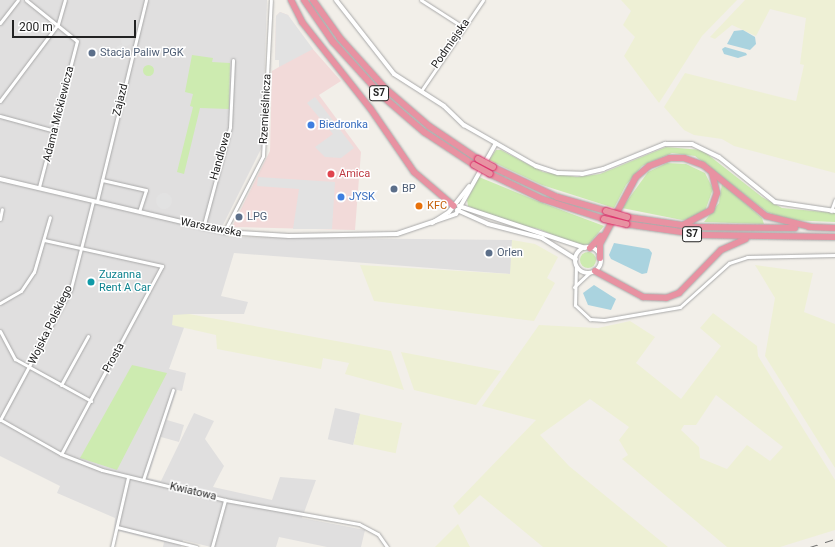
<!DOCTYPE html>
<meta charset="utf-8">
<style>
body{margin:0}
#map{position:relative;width:835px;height:547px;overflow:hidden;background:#f2efe9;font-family:Roboto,sans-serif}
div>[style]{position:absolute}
.residential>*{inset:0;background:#e0dfdf;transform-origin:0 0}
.commercial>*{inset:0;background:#f2dad9}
.farmland>*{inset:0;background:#eef0d5;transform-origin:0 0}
.grass>*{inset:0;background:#cdebb0}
.round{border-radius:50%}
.parking>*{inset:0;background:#e2e2e2}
.water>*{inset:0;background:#aad3df}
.roads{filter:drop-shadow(0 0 1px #a9a9a9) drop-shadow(0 0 1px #a9a9a9)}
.minor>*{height:3px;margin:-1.5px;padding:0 1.5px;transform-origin:1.5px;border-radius:1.5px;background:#fff}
.tertiary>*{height:4px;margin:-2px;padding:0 2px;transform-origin:2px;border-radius:2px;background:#fff}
.tertiary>.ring{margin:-2px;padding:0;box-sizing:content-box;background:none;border:4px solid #fff;border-radius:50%}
.motorway>*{height:6px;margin:-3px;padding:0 3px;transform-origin:3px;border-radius:3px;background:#e892a2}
.rail>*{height:1px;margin-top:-0.5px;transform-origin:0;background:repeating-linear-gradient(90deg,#707070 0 8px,transparent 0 16px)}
.bridges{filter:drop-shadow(0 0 1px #dc2a67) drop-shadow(0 0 1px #dc2a67)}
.motorway-bridge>*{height:6px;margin:-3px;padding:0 3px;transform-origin:3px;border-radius:3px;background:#e892a2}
.dots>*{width:11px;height:11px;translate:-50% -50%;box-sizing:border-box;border:2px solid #fff;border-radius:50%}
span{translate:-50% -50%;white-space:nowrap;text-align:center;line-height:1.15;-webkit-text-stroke:3px #fff;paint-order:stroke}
.shield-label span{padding:1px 3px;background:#fff;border:1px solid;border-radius:3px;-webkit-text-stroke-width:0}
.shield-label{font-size:10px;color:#222;font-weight:700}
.street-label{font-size:11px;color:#222}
.service-label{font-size:11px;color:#4e5e75}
.left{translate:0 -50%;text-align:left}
.shop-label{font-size:11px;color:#366cbe}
.health-label{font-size:11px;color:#be3a42}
.food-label{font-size:11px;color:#c56008}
.culture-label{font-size:11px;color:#0d838f}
.scale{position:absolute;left:12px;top:20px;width:124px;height:18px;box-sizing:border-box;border:2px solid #222;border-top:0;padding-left:5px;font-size:12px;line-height:14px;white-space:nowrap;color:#222;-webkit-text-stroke:3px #fff;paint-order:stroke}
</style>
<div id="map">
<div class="residential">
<div style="clip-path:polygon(0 0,267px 0,262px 147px,222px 227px,229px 237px,512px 240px,511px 274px,234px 253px,221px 296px,248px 302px,244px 314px,189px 314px,169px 369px,186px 373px,182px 391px,177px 390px,167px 420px,184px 425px,179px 442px,161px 437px,148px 478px,161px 481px,194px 413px,214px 421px,205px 439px,224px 466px,213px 487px,272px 500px,280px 477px,316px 480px,302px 518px,365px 530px,361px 547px,327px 547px,279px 537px,276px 547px,211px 547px,183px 540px,181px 547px,163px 547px,164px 542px,114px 530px,115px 518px,57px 493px,60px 486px,0 456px)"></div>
<div style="left:335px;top:408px;width:26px;height:32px;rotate:13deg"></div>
</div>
<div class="commercial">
<div style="clip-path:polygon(280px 12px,288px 15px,296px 30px,341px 81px,319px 95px,361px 152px,355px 230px,232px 227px,270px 151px,272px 71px,279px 67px,279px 60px,275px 60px,276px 16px)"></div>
</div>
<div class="farmland">
<div style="clip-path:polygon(621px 0,737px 0,702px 36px,659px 103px,624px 56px,635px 37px,623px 25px,631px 11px)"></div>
<div style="clip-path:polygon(745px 0,835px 0,835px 173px,734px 146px,722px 139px,694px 135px,684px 130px,664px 107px,685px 73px,796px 101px,804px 65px,800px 64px,806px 18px,770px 9px,756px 36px,732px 25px,715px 39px,710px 37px)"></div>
<div style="clip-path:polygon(512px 240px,535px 244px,558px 257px,547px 278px,555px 283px,534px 321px,374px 301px,360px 265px,510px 274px)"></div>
<div style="clip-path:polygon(755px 265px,813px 273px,804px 312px,835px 324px,835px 468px,765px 356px,775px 298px)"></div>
<div style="clip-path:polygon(evenodd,713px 313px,757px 346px,758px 356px,835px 480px,835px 530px,780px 547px,727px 547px,622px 459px,628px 455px,619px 440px,629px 427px,590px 399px,540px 435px,569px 466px,668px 547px,543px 547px,480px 495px,459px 515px,453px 506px,536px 420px,482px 406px,539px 325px,598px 328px,630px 321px,655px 337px,636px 363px,681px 399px,721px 346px,700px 328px,713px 313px,716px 395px,783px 447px,770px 461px,747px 445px,727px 469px,700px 458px,699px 447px,681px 430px,684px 425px,696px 425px,716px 395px)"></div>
<div style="clip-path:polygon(189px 314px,391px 351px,404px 390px,345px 374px,349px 363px,323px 358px,321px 369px,217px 349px,216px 335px,172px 325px,173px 315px)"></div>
<div style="clip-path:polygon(401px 352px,501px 371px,476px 405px,414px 390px)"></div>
<div style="left:360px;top:414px;width:43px;height:31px;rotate:12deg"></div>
<div style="clip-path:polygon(458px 524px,470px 547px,435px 547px)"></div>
</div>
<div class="grass">
<div style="clip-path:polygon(192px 55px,213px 58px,212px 62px,230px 63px,229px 109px,200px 108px,184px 174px,177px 172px,193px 107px,190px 106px,193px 94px,185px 92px)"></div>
<div class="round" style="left:142.5px;top:64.5px;width:11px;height:11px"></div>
<div style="clip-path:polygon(666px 147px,702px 150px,762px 197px,782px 208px,835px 213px,835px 222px,788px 220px,767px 212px,695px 156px,672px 153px,642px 166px,626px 185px,614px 208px,542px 185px,489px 160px,496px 150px,501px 150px,543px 172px,577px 177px,600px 174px)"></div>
<div style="clip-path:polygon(667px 163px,686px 164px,705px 173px,713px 189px,705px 211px,692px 219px,682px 220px,622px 208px,648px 172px)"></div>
<div style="clip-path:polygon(479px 177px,540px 202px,604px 226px,589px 244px,578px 246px,539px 229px,505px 222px,468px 206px,467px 200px)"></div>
<div style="clip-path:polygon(722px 183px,762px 218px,764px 224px,704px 222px,719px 203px)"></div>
<div class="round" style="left:580px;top:252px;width:16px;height:16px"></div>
<div style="clip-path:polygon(132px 365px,167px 373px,117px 470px,80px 458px)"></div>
</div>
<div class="parking">
<div style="clip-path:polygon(280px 12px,288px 15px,313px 49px,279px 67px,279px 60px,275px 60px,276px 16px)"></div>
<div class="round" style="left:121px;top:36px;width:10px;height:10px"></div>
<div class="round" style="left:115px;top:45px;width:12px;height:12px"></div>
<div style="clip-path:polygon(315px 97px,354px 148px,341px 158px,325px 157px,315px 147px,333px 134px,307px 103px)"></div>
<div style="clip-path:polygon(258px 177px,335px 182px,332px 229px,293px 229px,299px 189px,257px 186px)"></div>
<div class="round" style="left:156px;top:193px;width:16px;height:16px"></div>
</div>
<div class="water">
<div style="clip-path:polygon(743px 30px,755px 37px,756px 44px,750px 50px,727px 44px,734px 31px)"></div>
<div style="clip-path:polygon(725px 47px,746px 53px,747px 55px,738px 58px,724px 54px,722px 49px)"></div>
<div style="clip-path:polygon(614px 243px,649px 249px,652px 253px,647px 273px,642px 274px,611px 259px,609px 255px)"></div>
<div style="clip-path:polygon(594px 285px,616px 299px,611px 310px,588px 305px,583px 293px)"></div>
</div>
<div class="roads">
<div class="minor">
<div style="left:26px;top:0;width:65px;rotate:38.8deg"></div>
<div style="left:77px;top:41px;width:151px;rotate:104.6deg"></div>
<div style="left:421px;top:0;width:50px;rotate:32.7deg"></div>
<div style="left:0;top:23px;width:29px;rotate:-52deg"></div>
<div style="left:421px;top:91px;width:110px;rotate:-55.7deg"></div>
<div style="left:0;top:101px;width:96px;rotate:-53deg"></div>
<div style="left:58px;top:24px;width:25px;rotate:-74deg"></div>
<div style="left:0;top:116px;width:57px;rotate:15.3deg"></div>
<div style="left:102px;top:180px;width:45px;rotate:12.8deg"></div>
<div style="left:146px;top:190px;width:22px;rotate:108deg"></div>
<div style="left:97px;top:201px;width:207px;rotate:-76.3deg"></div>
<div style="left:831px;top:211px;width:12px;rotate:-70deg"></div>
<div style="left:0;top:219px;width:10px;rotate:-79deg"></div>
<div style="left:203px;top:228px;width:105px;rotate:-75deg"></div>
<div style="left:230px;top:127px;width:67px;rotate:-87.4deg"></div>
<div style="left:224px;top:232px;width:85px;rotate:-62.8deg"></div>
<div style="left:263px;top:156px;width:156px;rotate:-87.1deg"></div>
<div style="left:44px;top:240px;width:121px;rotate:12.4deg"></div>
<div style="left:162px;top:266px;width:213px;rotate:118.2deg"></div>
<div style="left:576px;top:265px;width:40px;rotate:91.4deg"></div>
<div style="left:575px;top:305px;width:21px;rotate:43deg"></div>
<div style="left:590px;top:319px;width:14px;rotate:4deg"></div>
<div style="left:604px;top:320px;width:77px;rotate:-9.7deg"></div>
<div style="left:680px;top:307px;width:66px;rotate:-41.9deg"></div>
<div style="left:729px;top:263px;width:19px;rotate:-18deg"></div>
<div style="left:747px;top:257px;width:88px;rotate:-1.3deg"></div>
<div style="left:574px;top:287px;width:21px;rotate:-43deg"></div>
<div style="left:0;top:303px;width:24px;rotate:-30deg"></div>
<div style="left:21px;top:291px;width:23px;rotate:-56deg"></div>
<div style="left:34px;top:272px;width:57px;rotate:-73.8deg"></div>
<div style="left:0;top:331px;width:32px;rotate:62deg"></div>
<div style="left:15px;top:359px;width:87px;rotate:28.9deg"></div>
<div style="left:61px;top:385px;width:56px;rotate:-61.1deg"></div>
<div style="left:0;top:420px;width:150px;rotate:-61.7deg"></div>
<div style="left:71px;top:288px;width:90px;rotate:-75.8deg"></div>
<div style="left:1px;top:420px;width:69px;rotate:29.5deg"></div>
<div style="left:61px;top:454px;width:44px;rotate:21.3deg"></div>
<div style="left:102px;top:470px;width:127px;rotate:13.7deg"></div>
<div style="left:225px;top:500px;width:136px;rotate:10.2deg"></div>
<div style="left:359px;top:524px;width:21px;rotate:28deg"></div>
<div style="left:378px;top:534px;width:16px;rotate:55deg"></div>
<div style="left:143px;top:480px;width:95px;rotate:-71.6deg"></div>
<div style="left:117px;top:527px;width:82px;rotate:14deg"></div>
<div style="left:112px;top:547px;width:72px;rotate:-77.1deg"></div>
<div style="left:212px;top:547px;width:49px;rotate:-74.5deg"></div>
</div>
<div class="tertiary">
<div style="left:336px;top:0;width:94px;rotate:51.9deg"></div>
<div style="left:394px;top:74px;width:59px;rotate:32.6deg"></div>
<div style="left:444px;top:106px;width:28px;rotate:44deg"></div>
<div style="left:464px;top:125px;width:83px;rotate:29.7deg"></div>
<div style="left:536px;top:166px;width:23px;rotate:18deg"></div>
<div style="left:558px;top:173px;width:24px;rotate:2deg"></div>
<div style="left:582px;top:174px;width:22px;rotate:-13deg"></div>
<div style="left:603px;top:169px;width:67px;rotate:-22deg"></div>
<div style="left:665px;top:144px;width:27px"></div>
<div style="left:692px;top:144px;width:30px;rotate:26deg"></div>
<div style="left:719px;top:157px;width:72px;rotate:38.8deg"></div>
<div style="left:775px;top:202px;width:61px;rotate:8.5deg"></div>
<div style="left:0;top:179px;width:230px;rotate:13.3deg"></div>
<div style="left:224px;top:232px;width:65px;rotate:3.5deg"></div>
<div style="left:289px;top:236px;width:108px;rotate:-1.1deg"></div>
<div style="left:397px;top:234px;width:62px;rotate:-18.7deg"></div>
<div style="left:456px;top:214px;width:81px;rotate:-60.6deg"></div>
<div style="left:459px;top:206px;width:133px;rotate:18.4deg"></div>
<div style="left:457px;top:210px;width:34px;rotate:24deg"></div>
<div style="left:488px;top:224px;width:56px;rotate:14.5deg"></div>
<div style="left:542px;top:238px;width:40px;rotate:32deg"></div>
<div style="left:432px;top:223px;width:20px;rotate:-33deg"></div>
<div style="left:449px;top:212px;width:33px;rotate:-52deg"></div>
<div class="ring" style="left:575px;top:247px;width:22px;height:22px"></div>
</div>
<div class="motorway">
<div style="left:291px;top:0;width:25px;rotate:63deg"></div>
<div style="left:302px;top:22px;width:110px;rotate:51.7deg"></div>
<div style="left:370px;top:108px;width:78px;rotate:55.5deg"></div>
<div style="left:414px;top:172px;width:52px;rotate:40.4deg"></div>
<div style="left:304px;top:0;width:51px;rotate:55.4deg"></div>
<div style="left:333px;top:42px;width:72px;rotate:47.8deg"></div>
<div style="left:381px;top:95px;width:57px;rotate:40.7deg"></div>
<div style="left:424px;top:132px;width:60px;rotate:33.4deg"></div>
<div style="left:313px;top:0;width:47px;rotate:54.6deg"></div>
<div style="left:340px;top:38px;width:69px;rotate:48deg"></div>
<div style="left:386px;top:89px;width:57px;rotate:40.7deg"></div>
<div style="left:429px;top:126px;width:59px;rotate:34deg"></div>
<div style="left:493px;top:167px;width:71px;rotate:25.1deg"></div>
<div style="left:557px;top:197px;width:51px;rotate:15.9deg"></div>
<div style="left:490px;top:174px;width:58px;rotate:25.7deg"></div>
<div style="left:542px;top:199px;width:65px;rotate:17.9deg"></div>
<div style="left:627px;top:217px;width:69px;rotate:8.4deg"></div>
<div style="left:695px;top:227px;width:100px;rotate:0.6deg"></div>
<div style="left:626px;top:224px;width:77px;rotate:8.2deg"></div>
<div style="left:702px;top:235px;width:133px;rotate:0.9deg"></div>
<div style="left:683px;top:225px;width:32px;rotate:-28deg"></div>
<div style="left:711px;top:210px;width:18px;rotate:-71deg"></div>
<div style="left:717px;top:193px;width:21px;rotate:-104deg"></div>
<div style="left:809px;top:227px;width:26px;rotate:2deg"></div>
<div style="left:590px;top:248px;width:16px;rotate:-47deg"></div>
<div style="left:600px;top:258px;width:14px;rotate:-90deg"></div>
<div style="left:600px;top:244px;width:76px;rotate:-61.8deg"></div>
<div style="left:636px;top:177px;width:17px;rotate:-40deg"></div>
<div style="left:649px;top:166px;width:22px;rotate:-21deg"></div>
<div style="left:670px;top:158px;width:14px"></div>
<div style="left:684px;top:158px;width:20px;rotate:20deg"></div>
<div style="left:703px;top:165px;width:81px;rotate:39deg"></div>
<div style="left:766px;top:216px;width:46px;rotate:13.7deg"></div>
<div style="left:595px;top:271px;width:55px;rotate:28.4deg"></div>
<div style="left:643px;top:297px;width:23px;rotate:2deg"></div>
<div style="left:666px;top:298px;width:14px;rotate:-21deg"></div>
<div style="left:679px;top:293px;width:60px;rotate:-45.7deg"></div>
<div style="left:721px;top:250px;width:27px;rotate:-24deg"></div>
</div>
</div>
<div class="rail">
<div style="left:810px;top:547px;width:26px;rotate:-18deg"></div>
</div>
<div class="bridges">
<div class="motorway-bridge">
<div style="left:478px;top:159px;width:17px;rotate:28deg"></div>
<div style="left:474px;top:165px;width:18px;rotate:29deg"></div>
<div style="left:606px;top:211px;width:22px;rotate:16deg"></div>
<div style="left:604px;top:219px;width:23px;rotate:13deg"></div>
</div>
</div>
<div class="dots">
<div style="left:92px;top:53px;background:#5c6f8a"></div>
<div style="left:311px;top:125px;background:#3f7fe0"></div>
<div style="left:331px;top:174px;background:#e0444e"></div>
<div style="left:394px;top:189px;background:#5c6f8a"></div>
<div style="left:341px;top:197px;background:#3f7fe0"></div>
<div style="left:419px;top:206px;background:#e8710a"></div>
<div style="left:239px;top:217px;background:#5c6f8a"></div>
<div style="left:489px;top:253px;background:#5c6f8a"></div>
<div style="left:91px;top:282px;background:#0f9aa8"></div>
</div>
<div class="shield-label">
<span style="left:379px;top:93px">S7</span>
<span style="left:692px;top:234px">S7</span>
</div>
<div class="street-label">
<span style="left:451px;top:44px;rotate:-55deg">Podmiejska</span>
<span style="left:121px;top:100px;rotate:-76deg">Zajazd</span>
<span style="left:266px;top:109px;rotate:-87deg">Rzemieślnicza</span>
<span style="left:59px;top:114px;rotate:-76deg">Adama Mickiewicza</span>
<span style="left:221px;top:156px;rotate:-74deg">Handlowa</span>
<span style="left:211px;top:228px;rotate:11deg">Warszawska</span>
<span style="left:51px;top:325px;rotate:-64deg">Wojska Polskiego</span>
<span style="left:114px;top:358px;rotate:-61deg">Prosta</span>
<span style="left:193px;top:492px;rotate:13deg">Kwiatowa</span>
</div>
<div class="service-label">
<span class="left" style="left:100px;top:53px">Stacja Paliw PGK</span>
<span class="left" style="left:402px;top:189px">BP</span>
<span class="left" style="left:247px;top:217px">LPG</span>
<span class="left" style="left:497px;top:253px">Orlen</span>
</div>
<div class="shop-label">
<span class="left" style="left:319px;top:125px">Biedronka</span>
<span class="left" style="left:349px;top:197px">JYSK</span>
</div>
<div class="health-label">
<span class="left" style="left:339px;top:174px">Amica</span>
</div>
<div class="food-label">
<span class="left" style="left:427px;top:206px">KFC</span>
</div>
<div class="culture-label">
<span class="left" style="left:99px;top:282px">Zuzanna<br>Rent A Car</span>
</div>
<div class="scale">200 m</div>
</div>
